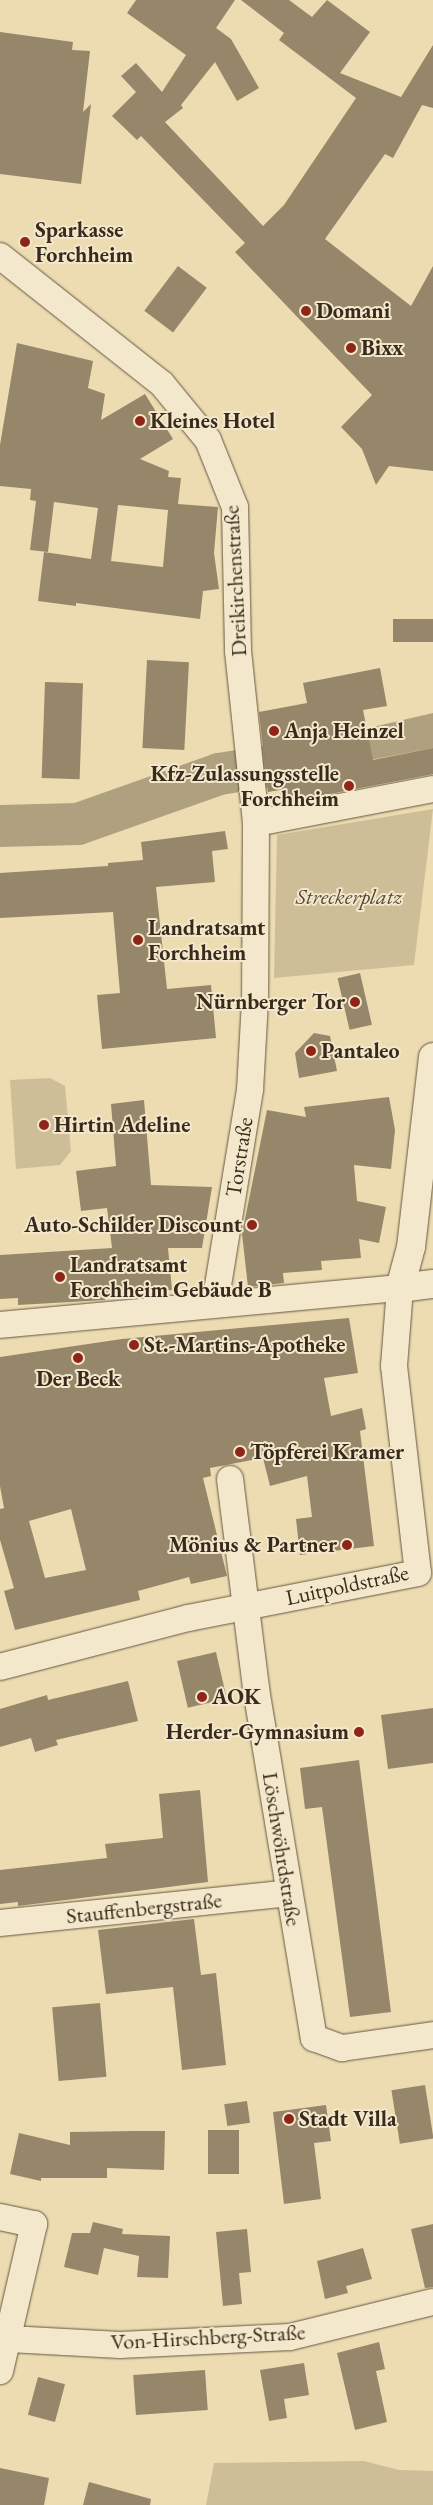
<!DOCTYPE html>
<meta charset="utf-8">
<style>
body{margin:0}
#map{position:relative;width:433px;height:2505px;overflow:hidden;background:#eddcb1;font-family:"EB Garamond",serif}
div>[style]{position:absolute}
.green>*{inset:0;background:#cebe98}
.water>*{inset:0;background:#afa07f}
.river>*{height:42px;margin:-21px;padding:0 21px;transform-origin:21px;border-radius:21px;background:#afa07f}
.building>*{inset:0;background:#96876a;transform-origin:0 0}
.roads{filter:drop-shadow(0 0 1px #655742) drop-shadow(0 0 1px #655742)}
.street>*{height:26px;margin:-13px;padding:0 13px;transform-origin:13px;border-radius:13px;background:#f3e8cc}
.secondary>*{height:28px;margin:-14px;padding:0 14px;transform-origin:14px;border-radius:14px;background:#f3e8cc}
.dots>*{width:14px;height:14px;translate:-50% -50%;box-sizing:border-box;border:2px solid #f3e8cc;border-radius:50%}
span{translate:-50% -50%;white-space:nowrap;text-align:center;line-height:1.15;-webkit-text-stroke:4px #f3e8cc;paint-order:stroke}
.poi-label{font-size:22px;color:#382b1d;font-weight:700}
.left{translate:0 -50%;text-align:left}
.right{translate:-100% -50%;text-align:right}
.street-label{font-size:22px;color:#382b1d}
.park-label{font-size:22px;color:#564836;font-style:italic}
</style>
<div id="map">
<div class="green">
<div style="clip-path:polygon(433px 809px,414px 965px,274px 978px,277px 835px)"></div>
<div style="clip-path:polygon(50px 1078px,65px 1086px,71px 1151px,60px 1165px,16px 1169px,10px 1080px)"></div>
<div style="clip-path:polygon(364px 2461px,399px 2470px,433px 2471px,433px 2505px,206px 2505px,214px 2463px)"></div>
</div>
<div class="water">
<div style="clip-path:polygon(433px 713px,433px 748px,339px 766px,334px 736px)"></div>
</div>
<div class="river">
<div style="left:0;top:826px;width:78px;rotate:-1.5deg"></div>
<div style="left:78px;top:824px;width:150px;rotate:-19.5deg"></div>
<div style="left:219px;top:774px;width:45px;rotate:-9deg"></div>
</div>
<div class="building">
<div style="clip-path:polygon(136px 0,235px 0,216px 28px,231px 39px,259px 88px,237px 101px,215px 62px,181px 105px,183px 108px,165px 122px,263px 226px,284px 205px,356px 98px,279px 40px,284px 33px,241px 0,289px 0,312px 17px,327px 0,370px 32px,340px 73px,401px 97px,433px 45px,433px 108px,422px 105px,393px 158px,385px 154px,325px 239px,411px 306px,433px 266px,433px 471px,389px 466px,376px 485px,362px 449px,341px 427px,372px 395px,235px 252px,245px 243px,141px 136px,137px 140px,112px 116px,136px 92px,121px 76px,136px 63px,162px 92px,186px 55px,127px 13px)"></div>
<div style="clip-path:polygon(0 32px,73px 42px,72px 50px,90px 51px,83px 112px,91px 104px,81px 184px,0 174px)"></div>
<div style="left:178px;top:266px;width:36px;height:56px;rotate:37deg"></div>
<div style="clip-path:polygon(evenodd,17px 343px,93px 361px,88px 388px,105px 394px,101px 420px,145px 394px,173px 439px,140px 459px,169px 471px,168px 477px,181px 478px,178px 504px,218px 507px,214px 553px,219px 589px,203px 591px,200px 619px,76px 603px,76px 606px,38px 601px,44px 552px,91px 559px,98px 508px,54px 502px,48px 552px,30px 550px,36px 501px,30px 500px,31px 489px,0 486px,0 445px,17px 343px,118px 505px,168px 510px,163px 567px,111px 561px,118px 505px)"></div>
<div style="left:433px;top:619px;width:23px;height:40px;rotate:90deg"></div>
<div style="left:147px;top:660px;width:42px;height:88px;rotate:3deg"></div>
<div style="clip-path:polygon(380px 668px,387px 706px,363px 710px,373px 760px,433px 748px,433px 774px,282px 803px,280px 790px,268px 792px,259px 712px,307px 703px,303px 683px)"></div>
<div style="left:45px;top:682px;width:38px;height:96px;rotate:2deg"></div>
<div style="clip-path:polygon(225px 831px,228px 849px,212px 851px,215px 882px,156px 887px,167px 989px,211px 985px,216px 1038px,102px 1049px,97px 995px,120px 993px,113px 912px,0 918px,0 873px,108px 866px,108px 863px,143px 860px,141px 842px)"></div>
<div style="left:360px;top:973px;width:53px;height:23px;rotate:77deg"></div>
<div style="clip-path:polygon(314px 1033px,330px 1036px,337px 1071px,299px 1078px,295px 1053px)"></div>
<div style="clip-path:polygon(389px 1097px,395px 1130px,391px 1169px,354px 1165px,357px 1201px,386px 1207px,379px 1243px,359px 1239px,361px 1258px,321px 1261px,322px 1270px,283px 1273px,284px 1283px,248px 1287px,242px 1234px,267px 1110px,306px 1117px,304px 1107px)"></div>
<div style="clip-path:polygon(144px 1100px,151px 1185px,212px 1187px,202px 1248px,168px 1248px,172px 1290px,105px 1296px,105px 1300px,18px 1305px,18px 1298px,0 1299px,0 1255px,112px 1248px,107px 1208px,81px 1211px,76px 1171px,116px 1166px,111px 1104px)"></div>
<div style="clip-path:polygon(evenodd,349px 1318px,358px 1373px,324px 1378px,331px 1416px,362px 1408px,366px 1429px,360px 1431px,374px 1546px,300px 1555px,296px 1519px,312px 1517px,307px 1476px,270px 1486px,263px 1458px,210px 1468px,211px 1476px,203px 1478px,227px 1576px,191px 1584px,189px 1577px,138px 1591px,140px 1600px,15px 1630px,4px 1591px,14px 1588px,0 1540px,0 1509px,4px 1508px,0 1486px,0 1357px,122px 1339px,349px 1318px,71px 1509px,86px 1570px,45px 1578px,29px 1521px,71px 1509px)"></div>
<div style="left:216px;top:1652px;width:48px;height:40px;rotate:77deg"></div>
<div style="clip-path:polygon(128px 1681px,138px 1721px,56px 1740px,58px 1745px,35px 1752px,31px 1738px,0 1747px,0 1709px,47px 1695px,48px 1700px)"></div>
<div style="clip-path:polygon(433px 1708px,433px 1763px,388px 1769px,381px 1715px)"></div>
<div style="clip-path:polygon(359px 1760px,391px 2012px,350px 2017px,322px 1807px,305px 1809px,300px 1768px)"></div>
<div style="clip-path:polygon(200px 1790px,208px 1882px,18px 1906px,18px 1902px,0 1904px,0 1870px,107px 1858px,105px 1844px,163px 1838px,159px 1794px)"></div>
<div style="clip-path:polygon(194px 1919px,201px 1975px,216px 1973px,226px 2065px,182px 2070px,173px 1987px,106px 1994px,98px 1930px)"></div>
<div style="left:100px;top:2003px;width:74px;height:48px;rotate:85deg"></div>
<div style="left:425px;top:2085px;width:54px;height:34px;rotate:81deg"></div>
<div style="left:247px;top:2101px;width:22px;height:23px;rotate:82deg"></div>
<div style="clip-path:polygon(326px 2105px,331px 2141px,314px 2143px,321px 2199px,284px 2204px,273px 2112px)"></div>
<div style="left:208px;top:2130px;width:31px;height:44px"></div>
<div style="clip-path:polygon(135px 2131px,165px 2131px,164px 2170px,107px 2168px,107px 2178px,41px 2178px,41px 2181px,10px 2174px,19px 2133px,70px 2145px,70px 2132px)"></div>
<div style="clip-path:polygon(93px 2222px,123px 2229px,122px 2234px,170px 2236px,168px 2278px,137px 2277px,139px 2256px,104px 2248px,98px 2275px,64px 2267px,72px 2233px,90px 2233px)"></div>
<div style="clip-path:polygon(433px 2224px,433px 2287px,425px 2288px,411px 2229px)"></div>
<div style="clip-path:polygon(247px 2229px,251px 2272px,239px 2273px,242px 2304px,223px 2306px,216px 2232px)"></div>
<div style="clip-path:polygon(363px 2248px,372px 2279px,346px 2286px,348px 2293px,325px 2299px,317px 2261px)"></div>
<div style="clip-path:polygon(379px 2342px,385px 2369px,376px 2371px,387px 2422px,355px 2430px,337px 2353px)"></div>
<div style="clip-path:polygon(304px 2363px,309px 2395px,284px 2399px,287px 2418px,269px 2421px,260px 2370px)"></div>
<div style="left:205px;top:2370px;width:40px;height:72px;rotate:86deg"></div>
<div style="left:38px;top:2377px;width:28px;height:39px;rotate:15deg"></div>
<div style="clip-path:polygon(0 2468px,49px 2478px,44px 2505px,0 2505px)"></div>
<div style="clip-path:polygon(89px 2482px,151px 2499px,150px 2505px,83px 2505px)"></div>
</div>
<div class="roads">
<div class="street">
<div style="left:0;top:256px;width:206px;rotate:38.3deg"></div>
<div style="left:162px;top:384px;width:72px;rotate:50.6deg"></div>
<div style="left:208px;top:440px;width:72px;rotate:68.1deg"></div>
<div style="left:235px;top:507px;width:144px;rotate:88.8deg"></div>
<div style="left:238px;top:651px;width:173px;rotate:84deg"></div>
<div style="left:256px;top:823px;width:178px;rotate:90.3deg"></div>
<div style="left:255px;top:1001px;width:89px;rotate:93.2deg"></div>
<div style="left:250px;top:1090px;width:216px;rotate:99.3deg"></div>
<div style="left:256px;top:823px;width:180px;rotate:-10.9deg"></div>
<div style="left:0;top:1325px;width:402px;rotate:-5.3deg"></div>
<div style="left:400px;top:1288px;width:78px;rotate:94.4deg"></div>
<div style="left:394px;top:1366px;width:208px;rotate:83.4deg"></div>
<div style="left:418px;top:1573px;width:234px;rotate:168.9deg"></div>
<div style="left:188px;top:1618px;width:194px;rotate:165.4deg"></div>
<div style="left:230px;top:1479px;width:212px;rotate:82.9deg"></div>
<div style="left:256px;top:1689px;width:354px;rotate:80.6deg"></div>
<div style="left:314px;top:2038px;width:30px;rotate:20deg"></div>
<div style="left:342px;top:2048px;width:92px;rotate:-8.1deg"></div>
<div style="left:0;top:1923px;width:290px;rotate:-5.9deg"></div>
<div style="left:0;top:2217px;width:35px;rotate:12deg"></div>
<div style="left:34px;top:2224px;width:151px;rotate:103deg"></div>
<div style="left:9px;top:2339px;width:111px;rotate:3.1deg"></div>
<div style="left:120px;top:2345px;width:170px;rotate:-2.7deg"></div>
<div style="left:290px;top:2337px;width:147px;rotate:-13.8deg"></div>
</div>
<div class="secondary">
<div style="left:433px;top:1057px;width:191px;rotate:96.6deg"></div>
<div style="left:411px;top:1247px;width:42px;rotate:105deg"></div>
<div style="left:400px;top:1288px;width:33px;rotate:-7deg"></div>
</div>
</div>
<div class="dots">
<div style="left:25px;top:242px;background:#8f2418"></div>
<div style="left:306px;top:311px;background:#8f2418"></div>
<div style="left:351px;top:348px;background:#8f2418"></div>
<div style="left:140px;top:421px;background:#8f2418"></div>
<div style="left:274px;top:731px;background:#8f2418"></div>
<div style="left:349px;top:786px;background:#8f2418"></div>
<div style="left:138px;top:940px;background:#8f2418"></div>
<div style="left:355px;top:1002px;background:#8f2418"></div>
<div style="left:311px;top:1051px;background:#8f2418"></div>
<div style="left:44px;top:1125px;background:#8f2418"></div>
<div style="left:252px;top:1225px;background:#8f2418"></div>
<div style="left:60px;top:1277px;background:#8f2418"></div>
<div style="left:134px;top:1345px;background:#8f2418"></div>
<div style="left:78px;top:1358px;background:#8f2418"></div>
<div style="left:240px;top:1452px;background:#8f2418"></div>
<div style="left:347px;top:1545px;background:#8f2418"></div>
<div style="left:202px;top:1697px;background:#8f2418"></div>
<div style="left:359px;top:1732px;background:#8f2418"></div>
<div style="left:289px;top:2119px;background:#8f2418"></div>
</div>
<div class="poi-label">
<span class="left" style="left:35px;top:242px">Sparkasse<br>Forchheim</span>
<span class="left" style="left:316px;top:311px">Domani</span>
<span class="left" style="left:361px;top:348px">Bixx</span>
<span class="left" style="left:150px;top:421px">Kleines Hotel</span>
<span class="left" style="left:284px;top:731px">Anja Heinzel</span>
<span class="right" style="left:339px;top:786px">Kfz-Zulassungsstelle<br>Forchheim</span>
<span class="left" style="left:148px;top:940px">Landratsamt<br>Forchheim</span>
<span class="right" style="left:345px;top:1002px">Nürnberger Tor</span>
<span class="left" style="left:321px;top:1051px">Pantaleo</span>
<span class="left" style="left:54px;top:1125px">Hirtin Adeline</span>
<span class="right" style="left:242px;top:1225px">Auto-Schilder Discount</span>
<span class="left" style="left:70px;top:1277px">Landratsamt<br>Forchheim Gebäude B</span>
<span class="left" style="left:144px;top:1345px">St.-Martins-Apotheke</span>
<span style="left:78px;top:1379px">Der Beck</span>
<span class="left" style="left:250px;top:1452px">Töpferei Kramer</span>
<span class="right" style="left:337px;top:1545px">Mönius &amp; Partner</span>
<span class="left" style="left:212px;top:1697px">AOK</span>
<span class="right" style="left:349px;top:1732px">Herder-Gymnasium</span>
<span class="left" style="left:299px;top:2119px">Stadt Villa</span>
</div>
<div class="street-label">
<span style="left:235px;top:581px;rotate:-93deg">Dreikirchenstraße</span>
<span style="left:239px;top:1157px;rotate:-81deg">Torstraße</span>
<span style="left:347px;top:1585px;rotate:-12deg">Luitpoldstraße</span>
<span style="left:282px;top:1849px;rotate:81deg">Löschwöhrdstraße</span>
<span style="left:144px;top:1908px;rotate:-6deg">Stauffenbergstraße</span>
<span style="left:208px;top:2337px;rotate:-3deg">Von-Hirschberg-Straße</span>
</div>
<div class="park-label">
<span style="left:349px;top:897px">Streckerplatz</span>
</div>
</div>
